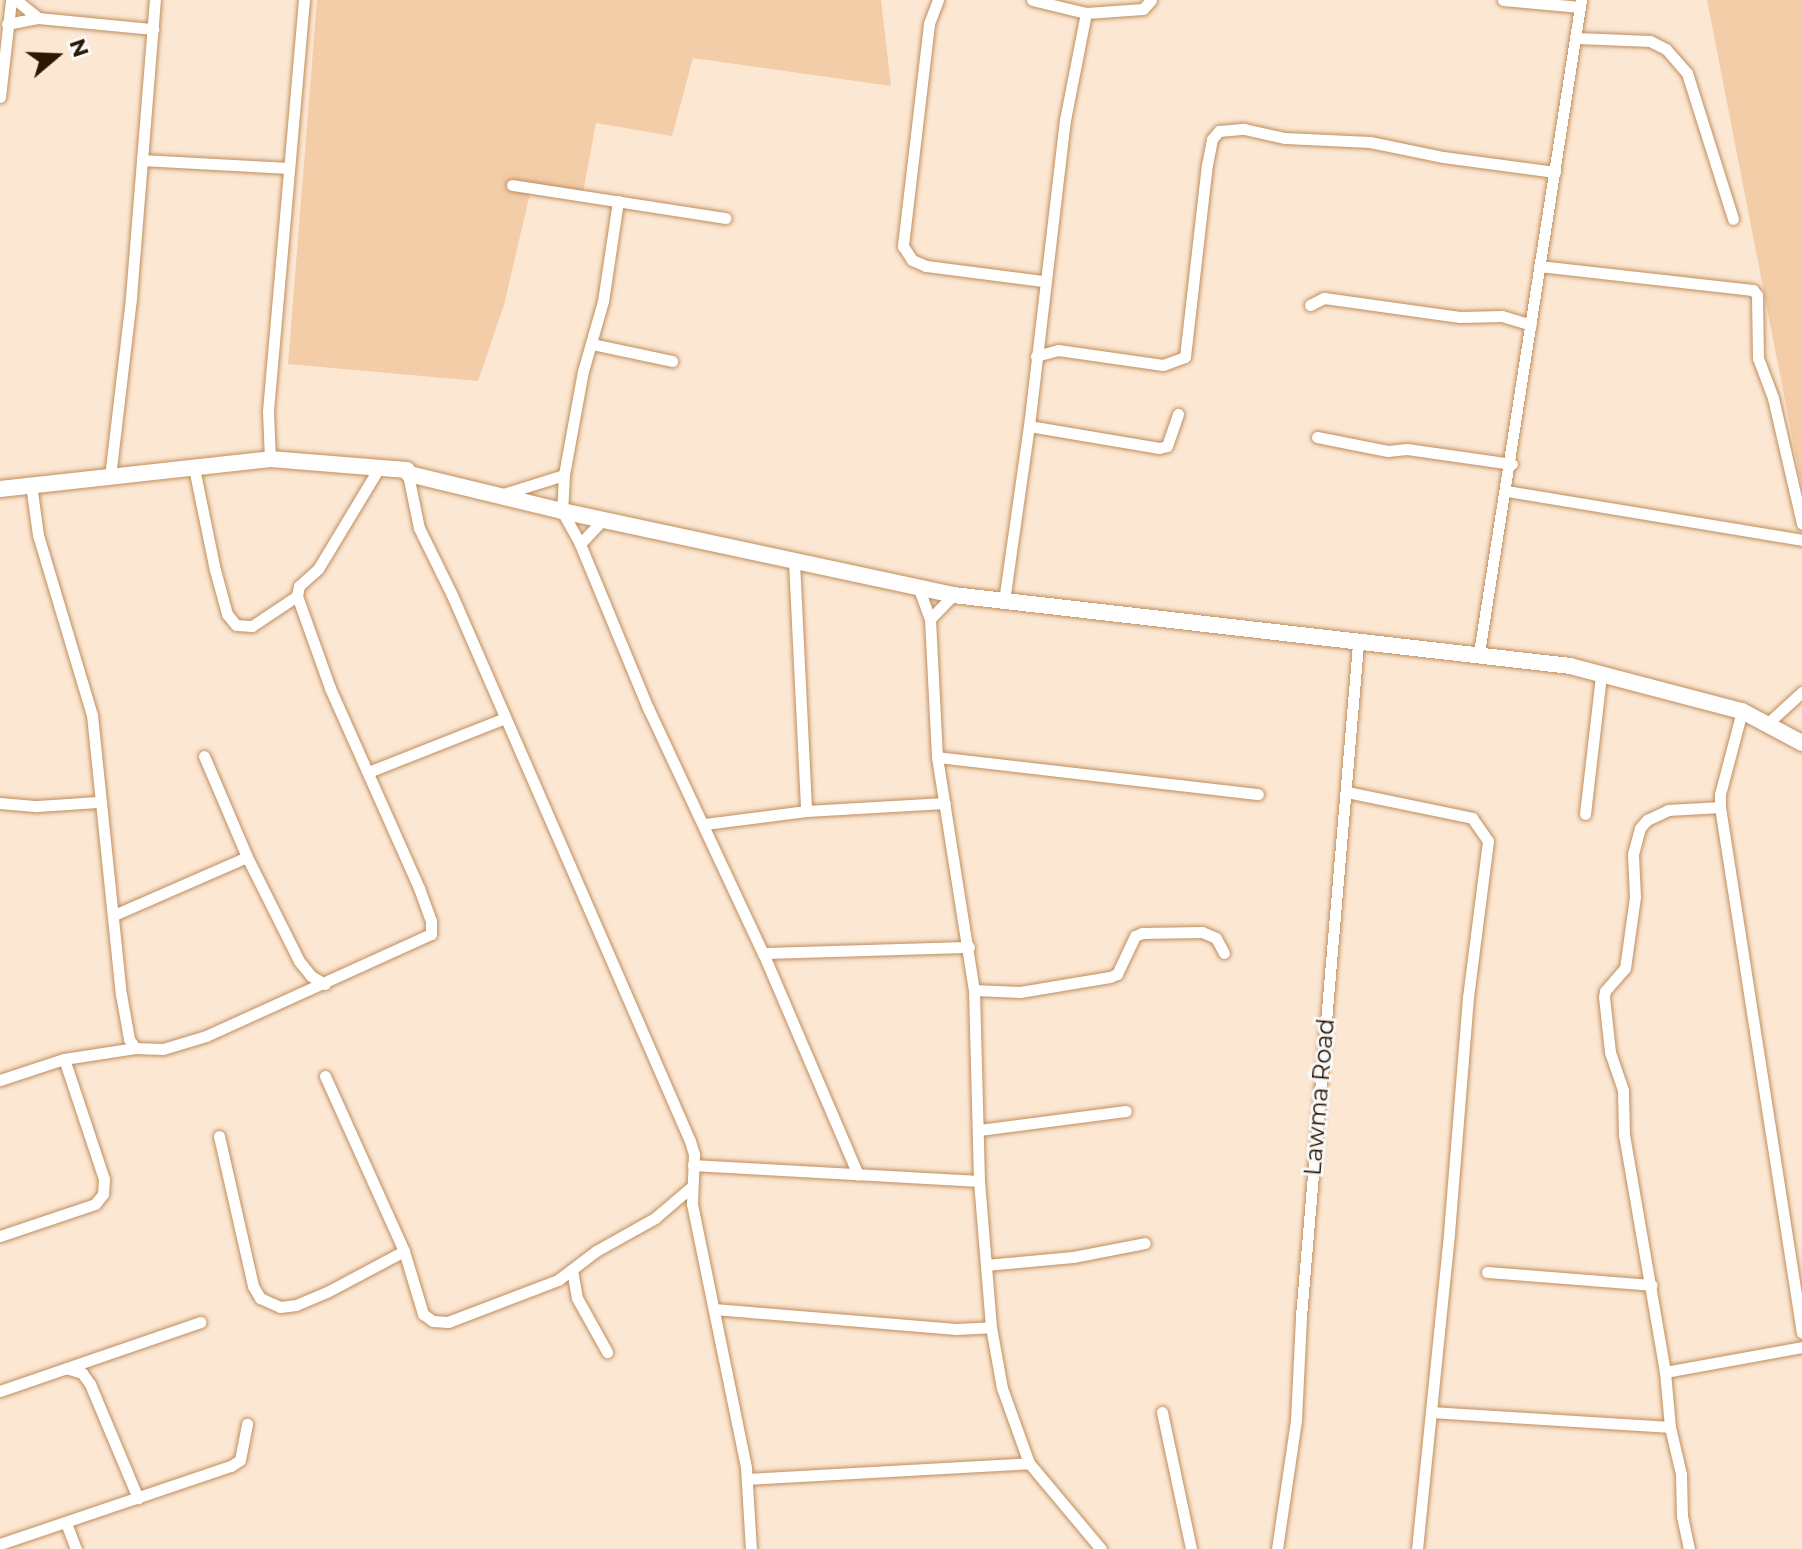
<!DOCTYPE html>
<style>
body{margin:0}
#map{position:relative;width:1802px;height:1549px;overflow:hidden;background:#fce7d3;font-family:Montserrat,sans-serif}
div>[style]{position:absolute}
.green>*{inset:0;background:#f3cca8}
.roads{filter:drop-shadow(0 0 2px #bf8d5c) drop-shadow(0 0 2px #bf8d5c)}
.minor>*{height:11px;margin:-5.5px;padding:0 5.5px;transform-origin:5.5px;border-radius:5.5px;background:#fff}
.secondary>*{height:16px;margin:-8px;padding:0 8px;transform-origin:8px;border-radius:8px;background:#fff}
span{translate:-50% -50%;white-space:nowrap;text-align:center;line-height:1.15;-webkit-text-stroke:6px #f8f8f8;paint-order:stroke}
.street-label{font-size:24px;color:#2a1704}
.north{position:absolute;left:16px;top:16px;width:80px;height:80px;-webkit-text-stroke:6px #f8f8f8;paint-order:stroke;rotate:71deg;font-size:22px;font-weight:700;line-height:32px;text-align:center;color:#2a1704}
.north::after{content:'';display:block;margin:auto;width:28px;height:36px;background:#2a1704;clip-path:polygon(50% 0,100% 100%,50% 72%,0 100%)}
</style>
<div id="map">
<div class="green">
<div style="clip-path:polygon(317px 0,881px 0,891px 86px,693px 58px,672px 136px,596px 123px,583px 192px,531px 189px,504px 305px,478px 381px,288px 364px)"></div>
<div style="clip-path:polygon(1707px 0,1802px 0,1802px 486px,1800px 477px)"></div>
</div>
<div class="roads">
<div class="minor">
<div style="left:16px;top:0;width:28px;rotate:39deg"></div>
<div style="left:938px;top:0;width:26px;rotate:111deg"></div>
<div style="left:929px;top:24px;width:224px;rotate:96.7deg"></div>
<div style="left:903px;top:246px;width:17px;rotate:57deg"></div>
<div style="left:912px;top:260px;width:15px;rotate:23deg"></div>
<div style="left:926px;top:266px;width:118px;rotate:7.3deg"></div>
<div style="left:1032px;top:0;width:56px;rotate:13.5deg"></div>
<div style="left:1086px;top:13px;width:57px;rotate:-4deg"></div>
<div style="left:1143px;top:9px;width:12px;rotate:-48deg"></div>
<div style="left:1503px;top:0;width:77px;rotate:5.2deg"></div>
<div style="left:7px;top:24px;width:32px;rotate:-11deg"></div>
<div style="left:38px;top:18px;width:116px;rotate:5.5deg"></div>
<div style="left:1577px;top:38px;width:73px;rotate:2.4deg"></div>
<div style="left:1650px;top:41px;width:18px;rotate:27deg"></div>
<div style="left:1666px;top:49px;width:32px;rotate:49deg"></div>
<div style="left:1687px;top:73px;width:153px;rotate:72.5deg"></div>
<div style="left:0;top:97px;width:98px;rotate:-83.5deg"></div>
<div style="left:142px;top:160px;width:146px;rotate:3.1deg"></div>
<div style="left:512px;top:185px;width:216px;rotate:8.8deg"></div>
<div style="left:618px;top:201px;width:101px;rotate:98.5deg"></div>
<div style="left:603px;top:301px;width:73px;rotate:105.9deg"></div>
<div style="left:583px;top:371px;width:106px;rotate:100.4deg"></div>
<div style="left:564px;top:475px;width:36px;rotate:93deg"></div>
<div style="left:562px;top:511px;width:38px;rotate:61deg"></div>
<div style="left:580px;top:544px;width:178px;rotate:67.5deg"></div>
<div style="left:648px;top:708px;width:271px;rotate:64.9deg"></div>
<div style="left:763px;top:953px;width:241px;rotate:66.8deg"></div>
<div style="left:1539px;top:266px;width:215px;rotate:6.4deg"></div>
<div style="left:1753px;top:290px;width:6px;rotate:51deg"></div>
<div style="left:1757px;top:295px;width:63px;rotate:89.1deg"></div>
<div style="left:1758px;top:358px;width:43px;rotate:69.4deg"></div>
<div style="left:1773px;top:398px;width:129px;rotate:77deg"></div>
<div style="left:1310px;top:305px;width:16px;rotate:-27deg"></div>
<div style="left:1324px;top:298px;width:137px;rotate:8deg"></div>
<div style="left:1460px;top:317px;width:42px;rotate:-1.4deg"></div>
<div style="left:1502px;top:316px;width:30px;rotate:17deg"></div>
<div style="left:592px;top:344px;width:82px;rotate:12deg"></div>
<div style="left:1036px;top:356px;width:23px;rotate:-15deg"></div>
<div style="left:1058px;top:350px;width:106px;rotate:8.1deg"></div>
<div style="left:1163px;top:365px;width:23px;rotate:-20deg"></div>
<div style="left:1185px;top:357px;width:193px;rotate:-83.5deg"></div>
<div style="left:1207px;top:165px;width:26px;rotate:-79deg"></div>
<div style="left:1212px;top:139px;width:11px;rotate:-49deg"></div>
<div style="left:1219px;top:131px;width:25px;rotate:-5deg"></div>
<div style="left:1244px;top:129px;width:42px;rotate:12.4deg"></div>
<div style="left:1285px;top:138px;width:85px;rotate:2.7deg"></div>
<div style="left:1370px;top:142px;width:75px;rotate:11.6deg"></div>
<div style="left:1443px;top:157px;width:113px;rotate:7.6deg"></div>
<div style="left:1029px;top:426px;width:132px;rotate:9.6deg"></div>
<div style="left:1159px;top:448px;width:8px;rotate:-14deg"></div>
<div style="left:1167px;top:446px;width:34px;rotate:-71deg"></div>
<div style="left:1317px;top:437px;width:72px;rotate:11.2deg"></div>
<div style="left:1388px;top:451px;width:19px;rotate:-6deg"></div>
<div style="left:1407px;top:449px;width:106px;rotate:8.1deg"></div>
<div style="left:270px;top:459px;width:48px;rotate:-92.4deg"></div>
<div style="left:268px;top:411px;width:413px;rotate:-85deg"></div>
<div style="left:194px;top:468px;width:104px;rotate:78.4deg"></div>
<div style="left:215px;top:570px;width:46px;rotate:74.7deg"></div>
<div style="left:227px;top:614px;width:14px;rotate:51deg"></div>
<div style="left:236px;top:625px;width:16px;rotate:4deg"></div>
<div style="left:252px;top:626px;width:54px;rotate:-33.7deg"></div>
<div style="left:407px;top:470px;width:59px;rotate:78.3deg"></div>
<div style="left:419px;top:528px;width:75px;rotate:63.8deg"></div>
<div style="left:452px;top:595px;width:596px;rotate:66.45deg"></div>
<div style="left:690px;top:1141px;width:14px;rotate:73deg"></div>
<div style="left:694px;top:1154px;width:50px;rotate:92.3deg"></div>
<div style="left:692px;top:1204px;width:269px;rotate:78.4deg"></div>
<div style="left:746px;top:1468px;width:81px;rotate:86.5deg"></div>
<div style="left:110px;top:477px;width:181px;rotate:-83.3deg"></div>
<div style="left:131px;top:297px;width:298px;rotate:-85.4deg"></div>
<div style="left:31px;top:484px;width:51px;rotate:82.2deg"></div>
<div style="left:38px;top:535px;width:188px;rotate:73.3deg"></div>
<div style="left:92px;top:715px;width:281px;rotate:84.1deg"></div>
<div style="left:121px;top:994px;width:46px;rotate:79.9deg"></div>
<div style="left:129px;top:1039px;width:11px;rotate:56deg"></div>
<div style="left:1507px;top:491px;width:299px;rotate:9.4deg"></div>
<div style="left:500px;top:495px;width:67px;rotate:-17.4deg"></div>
<div style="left:580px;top:544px;width:34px;rotate:-47deg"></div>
<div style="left:794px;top:562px;width:249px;rotate:87.2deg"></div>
<div style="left:919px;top:589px;width:32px;rotate:70deg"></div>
<div style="left:930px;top:619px;width:138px;rotate:87.1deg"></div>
<div style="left:937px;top:757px;width:236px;rotate:81deg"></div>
<div style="left:974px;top:990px;width:191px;rotate:88.5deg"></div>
<div style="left:979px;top:1181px;width:146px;rotate:85.3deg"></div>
<div style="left:991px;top:1327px;width:62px;rotate:79.8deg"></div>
<div style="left:1002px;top:1388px;width:80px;rotate:70.2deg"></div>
<div style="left:1029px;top:1463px;width:112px;rotate:50.1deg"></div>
<div style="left:1004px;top:601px;width:177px;rotate:-81.9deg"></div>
<div style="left:1029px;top:426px;width:308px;rotate:-83.3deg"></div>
<div style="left:1065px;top:120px;width:109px;rotate:-78.9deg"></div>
<div style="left:930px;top:619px;width:33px;rotate:-46deg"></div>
<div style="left:1479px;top:653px;width:661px;rotate:-81.12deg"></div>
<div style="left:1742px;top:711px;width:86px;rotate:104.8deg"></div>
<div style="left:1720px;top:794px;width:13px;rotate:90deg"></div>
<div style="left:1720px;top:807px;width:532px;rotate:81.14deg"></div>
<div style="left:1768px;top:723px;width:46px;rotate:-42.4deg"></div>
<div style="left:204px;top:756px;width:110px;rotate:66.9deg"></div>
<div style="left:937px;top:757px;width:323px;rotate:6.6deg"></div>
<div style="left:368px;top:772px;width:147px;rotate:-21.5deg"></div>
<div style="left:1347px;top:792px;width:128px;rotate:11.7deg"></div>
<div style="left:1472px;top:818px;width:28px;rotate:55deg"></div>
<div style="left:1488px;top:841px;width:157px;rotate:97.3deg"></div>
<div style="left:1468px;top:997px;width:238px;rotate:94.6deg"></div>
<div style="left:1449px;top:1234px;width:317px;rotate:95.8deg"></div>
<div style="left:0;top:803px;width:37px;rotate:5deg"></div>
<div style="left:37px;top:806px;width:61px;rotate:-3.8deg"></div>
<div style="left:1585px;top:814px;width:140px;rotate:-83.4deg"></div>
<div style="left:705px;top:824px;width:102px;rotate:-7.3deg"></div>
<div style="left:806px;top:811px;width:139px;rotate:-3.3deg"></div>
<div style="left:114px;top:915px;width:145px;rotate:-23.6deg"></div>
<div style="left:247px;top:857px;width:116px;rotate:63.4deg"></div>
<div style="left:299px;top:961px;width:19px;rotate:51deg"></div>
<div style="left:311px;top:976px;width:16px;rotate:30deg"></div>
<div style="left:763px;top:953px;width:206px;rotate:-1.7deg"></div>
<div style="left:974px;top:990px;width:46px;rotate:2.5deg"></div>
<div style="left:1020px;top:992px;width:91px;rotate:-9.5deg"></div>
<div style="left:1110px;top:977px;width:8px;rotate:-23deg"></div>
<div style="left:1117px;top:974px;width:42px;rotate:-64.7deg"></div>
<div style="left:1135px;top:936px;width:8px;rotate:-23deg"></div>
<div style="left:1142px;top:933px;width:60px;rotate:-1deg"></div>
<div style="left:1202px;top:932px;width:15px;rotate:23deg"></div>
<div style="left:1216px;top:938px;width:17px;rotate:62deg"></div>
<div style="left:325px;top:1076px;width:192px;rotate:65.7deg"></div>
<div style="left:404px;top:1251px;width:66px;rotate:73.2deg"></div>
<div style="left:423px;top:1314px;width:12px;rotate:35deg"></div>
<div style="left:433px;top:1321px;width:15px;rotate:4deg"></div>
<div style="left:448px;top:1322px;width:118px;rotate:-20.9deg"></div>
<div style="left:558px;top:1280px;width:48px;rotate:-37.3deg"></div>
<div style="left:596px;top:1251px;width:68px;rotate:-29.2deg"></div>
<div style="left:655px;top:1218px;width:46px;rotate:-40.6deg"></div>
<div style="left:0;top:1080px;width:67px;rotate:-18.2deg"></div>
<div style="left:64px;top:1059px;width:72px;rotate:-8.8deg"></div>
<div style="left:135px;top:1048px;width:28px;rotate:2deg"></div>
<div style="left:163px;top:1049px;width:45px;rotate:-16.8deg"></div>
<div style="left:206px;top:1036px;width:247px;rotate:-24.4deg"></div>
<div style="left:431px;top:934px;width:13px;rotate:-90deg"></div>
<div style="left:431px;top:921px;width:35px;rotate:-110deg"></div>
<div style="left:419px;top:888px;width:219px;rotate:-114deg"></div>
<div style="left:330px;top:688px;width:98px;rotate:-109.7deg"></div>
<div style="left:297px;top:596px;width:10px;rotate:-79deg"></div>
<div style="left:299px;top:586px;width:25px;rotate:-42deg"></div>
<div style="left:318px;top:569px;width:118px;rotate:-58.9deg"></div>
<div style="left:979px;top:1130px;width:148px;rotate:-7.4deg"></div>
<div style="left:219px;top:1136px;width:154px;rotate:77.2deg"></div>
<div style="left:253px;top:1286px;width:14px;rotate:60deg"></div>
<div style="left:260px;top:1298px;width:22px;rotate:24deg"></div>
<div style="left:280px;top:1307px;width:16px;rotate:-7deg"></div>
<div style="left:296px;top:1305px;width:34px;rotate:-23deg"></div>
<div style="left:327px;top:1292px;width:87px;rotate:-28deg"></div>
<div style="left:693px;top:1165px;width:286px;rotate:3.2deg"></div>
<div style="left:0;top:1236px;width:100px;rotate:-18.6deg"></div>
<div style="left:95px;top:1204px;width:13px;rotate:-51deg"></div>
<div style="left:103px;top:1194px;width:15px;rotate:-86deg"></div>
<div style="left:104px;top:1179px;width:126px;rotate:-108.4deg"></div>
<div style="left:986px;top:1265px;width:87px;rotate:-5.3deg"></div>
<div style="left:1073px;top:1257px;width:73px;rotate:-11deg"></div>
<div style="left:572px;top:1270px;width:28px;rotate:80deg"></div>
<div style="left:577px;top:1298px;width:62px;rotate:60.9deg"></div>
<div style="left:1487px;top:1272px;width:165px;rotate:4.5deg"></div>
<div style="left:714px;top:1309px;width:243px;rotate:4.7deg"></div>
<div style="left:956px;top:1329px;width:35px;rotate:-3deg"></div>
<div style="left:69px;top:1369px;width:14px;rotate:17deg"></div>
<div style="left:82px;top:1373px;width:14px;rotate:54deg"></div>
<div style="left:90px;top:1384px;width:124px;rotate:67.2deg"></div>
<div style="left:1665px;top:1372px;width:139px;rotate:-10.3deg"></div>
<div style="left:0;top:1391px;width:212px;rotate:-19deg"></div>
<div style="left:1162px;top:1412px;width:140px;rotate:78deg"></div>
<div style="left:1432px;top:1412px;width:238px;rotate:3.6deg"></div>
<div style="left:747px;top:1479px;width:282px;rotate:-3.2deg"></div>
<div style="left:66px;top:1523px;width:28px;rotate:69deg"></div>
<div style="left:0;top:1544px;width:244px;rotate:-18.7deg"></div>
<div style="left:231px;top:1466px;width:11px;rotate:-34deg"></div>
<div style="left:240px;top:1460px;width:37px;rotate:-79deg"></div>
<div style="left:1277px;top:1549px;width:130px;rotate:-81.6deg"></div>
<div style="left:1296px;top:1420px;width:104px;rotate:-87.2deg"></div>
<div style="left:1301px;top:1316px;width:674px;rotate:-85.15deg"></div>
<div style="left:1689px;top:1549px;width:34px;rotate:-102deg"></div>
<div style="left:1682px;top:1516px;width:42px;rotate:-91.4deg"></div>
<div style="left:1681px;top:1474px;width:48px;rotate:-103.2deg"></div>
<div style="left:1670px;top:1427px;width:55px;rotate:-95.2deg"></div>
<div style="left:1665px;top:1372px;width:241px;rotate:-99.8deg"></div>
<div style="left:1624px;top:1135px;width:45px;rotate:-91.3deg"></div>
<div style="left:1623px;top:1090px;width:40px;rotate:-108.9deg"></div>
<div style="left:1610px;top:1052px;width:55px;rotate:-96.2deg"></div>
<div style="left:1604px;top:997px;width:6px;rotate:-81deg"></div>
<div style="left:1605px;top:991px;width:30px;rotate:-49deg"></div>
<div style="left:1625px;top:968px;width:72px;rotate:-82deg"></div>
<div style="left:1635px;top:897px;width:43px;rotate:-92.7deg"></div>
<div style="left:1633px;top:854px;width:27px;rotate:-75deg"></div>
<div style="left:1640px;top:828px;width:11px;rotate:-49deg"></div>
<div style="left:1647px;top:820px;width:23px;rotate:-25deg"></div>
<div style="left:1668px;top:810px;width:52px;rotate:-3.3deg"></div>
</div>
<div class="secondary">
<div style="left:0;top:489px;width:272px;rotate:-6.3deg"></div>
<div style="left:270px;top:459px;width:137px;rotate:4.6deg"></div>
<div style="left:407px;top:470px;width:4px;rotate:63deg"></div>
<div style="left:409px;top:474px;width:157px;rotate:13.6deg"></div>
<div style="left:562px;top:511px;width:400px;rotate:12.1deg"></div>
<div style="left:953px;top:595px;width:621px;rotate:6.56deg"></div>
<div style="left:1570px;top:666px;width:178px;rotate:14.7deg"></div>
<div style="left:1742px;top:711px;width:68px;rotate:28.1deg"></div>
</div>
</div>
<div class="street-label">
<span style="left:1319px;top:1097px;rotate:-85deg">Lawma Road</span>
</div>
<div class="north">N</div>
</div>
